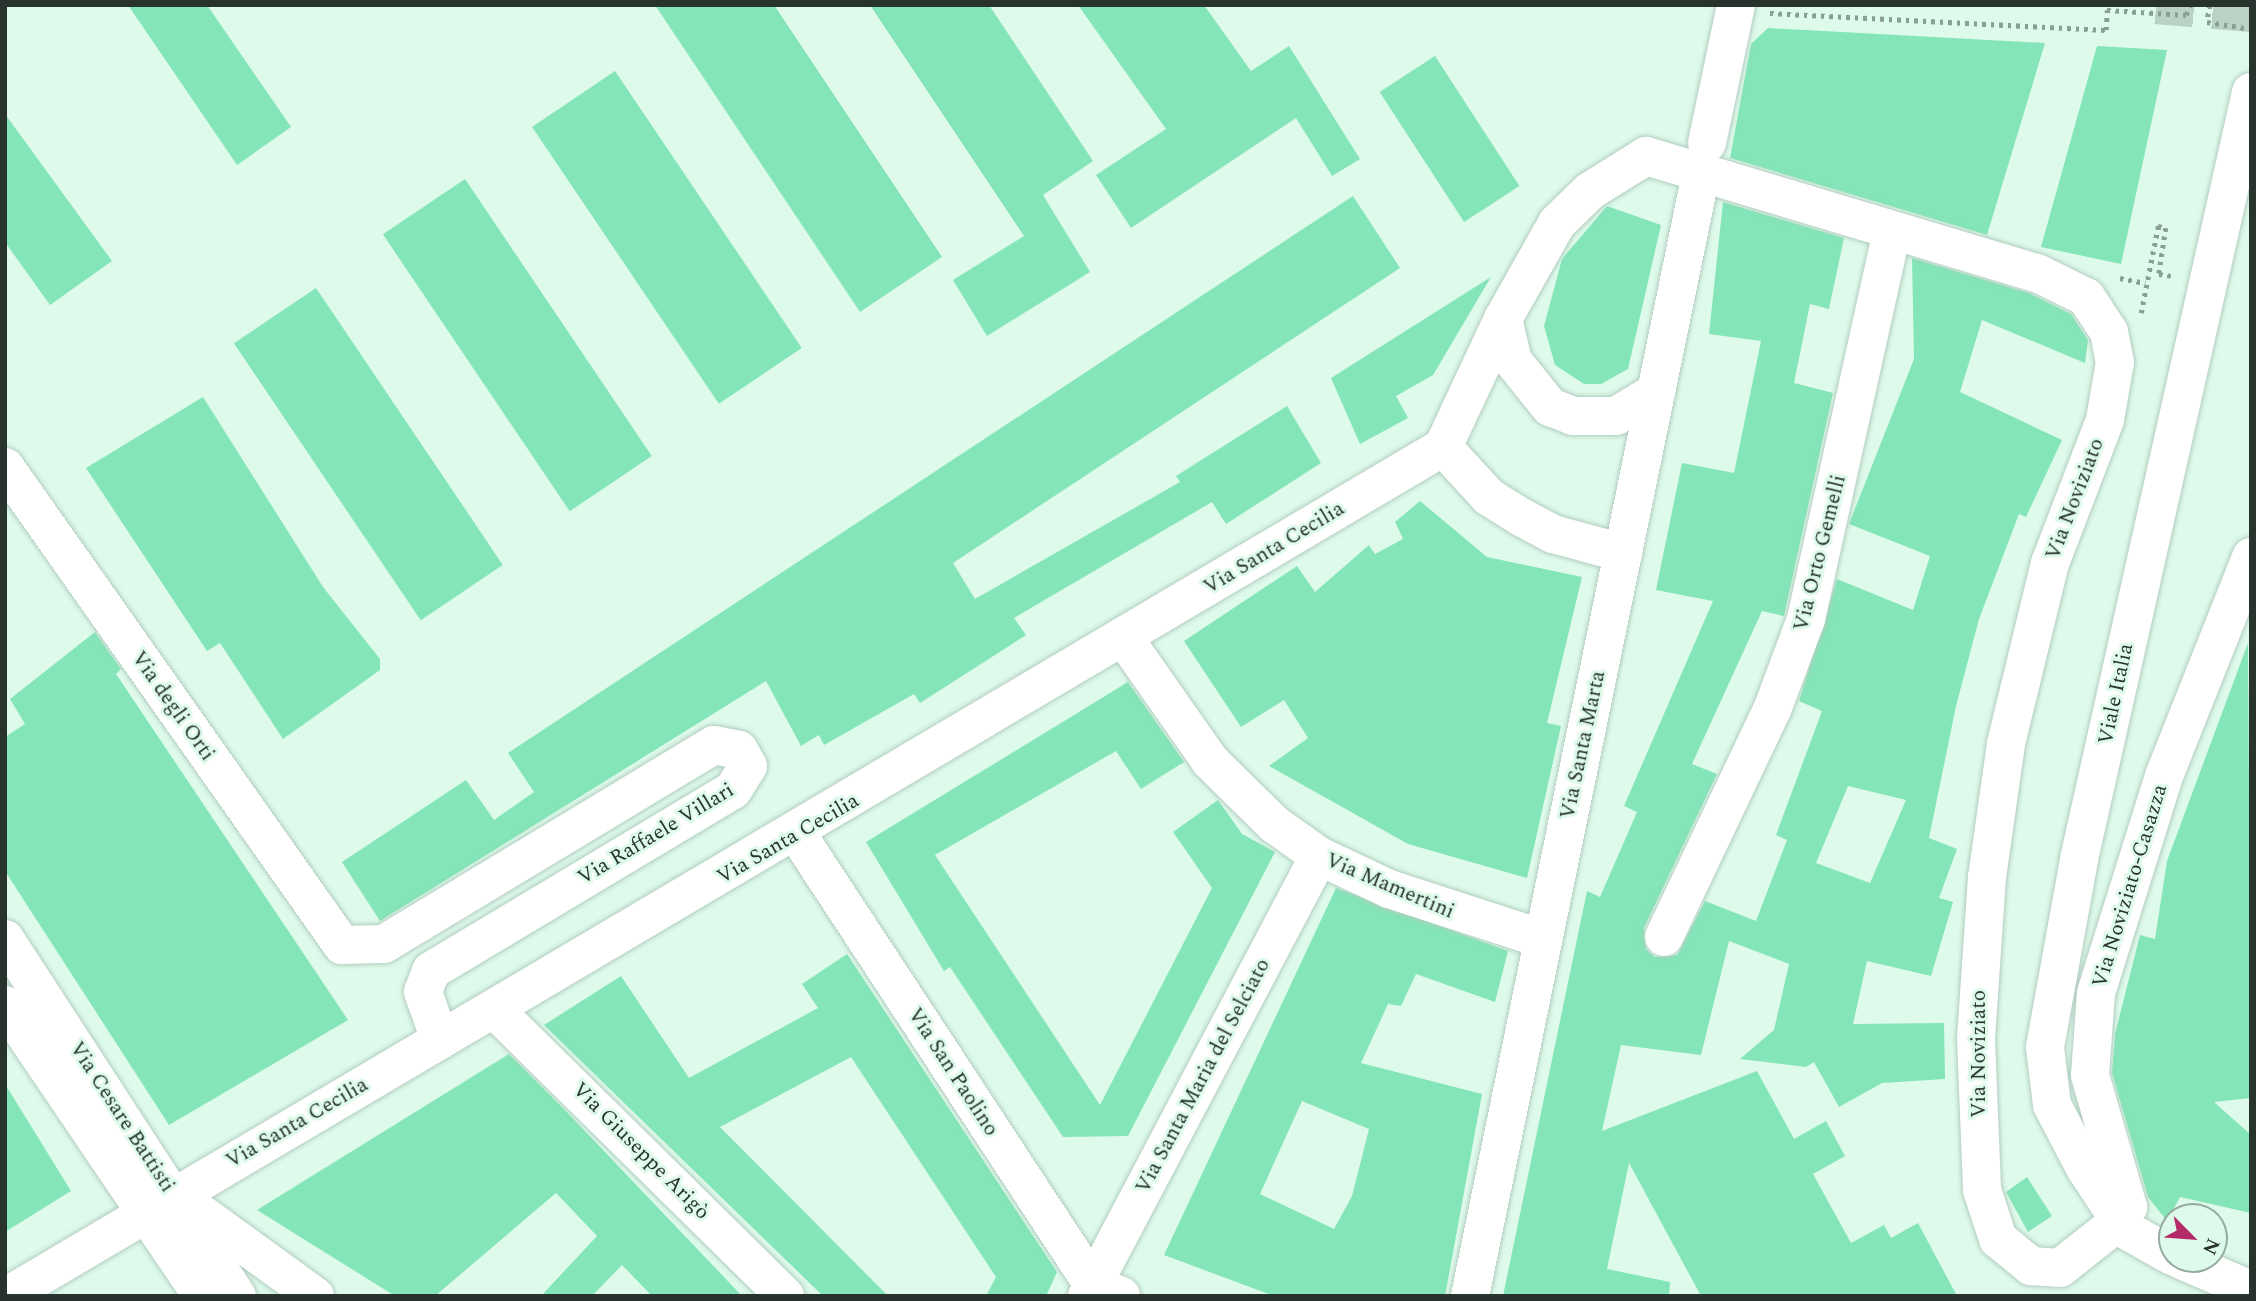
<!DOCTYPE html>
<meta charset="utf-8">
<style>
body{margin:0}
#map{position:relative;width:2256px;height:1301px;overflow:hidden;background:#defaeb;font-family:Spectral,serif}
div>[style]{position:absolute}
.building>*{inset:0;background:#84e5b8;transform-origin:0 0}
.minor-tunnel>*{height:38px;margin-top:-19px;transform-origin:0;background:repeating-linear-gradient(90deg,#bad2c5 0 38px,transparent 0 57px)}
.path>*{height:4.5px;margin-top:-2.25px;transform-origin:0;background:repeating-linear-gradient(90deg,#8a9e93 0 3.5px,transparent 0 8.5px)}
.roads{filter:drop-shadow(0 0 2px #b2cdbf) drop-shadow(0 0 2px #b2cdbf)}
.minor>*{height:38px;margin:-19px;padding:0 19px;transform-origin:19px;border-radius:19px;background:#fff}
.secondary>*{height:38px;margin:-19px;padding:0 19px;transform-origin:19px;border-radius:19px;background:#fff}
span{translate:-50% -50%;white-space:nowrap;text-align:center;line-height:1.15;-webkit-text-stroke:6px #defaeb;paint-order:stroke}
.street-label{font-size:21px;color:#29332e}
.frame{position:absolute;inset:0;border:7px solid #29332e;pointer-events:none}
.north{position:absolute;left:2158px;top:1203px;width:70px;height:70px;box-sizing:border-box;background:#defaeb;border:2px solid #96aa9f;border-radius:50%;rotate:115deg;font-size:19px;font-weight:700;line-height:28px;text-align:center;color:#29332e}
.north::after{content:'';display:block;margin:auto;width:24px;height:32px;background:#b52b67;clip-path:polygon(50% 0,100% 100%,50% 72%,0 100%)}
</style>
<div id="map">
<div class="building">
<div style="clip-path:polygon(128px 5px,207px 5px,291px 127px,237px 165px)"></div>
<div style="clip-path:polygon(655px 5px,774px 5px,942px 257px,860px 312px)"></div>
<div style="clip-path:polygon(870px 5px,989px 5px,1093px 161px,1043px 195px,1090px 272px,987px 336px,953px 280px,1024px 236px)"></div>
<div style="clip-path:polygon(1078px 5px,1204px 5px,1251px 71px,1289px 46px,1360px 159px,1332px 176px,1296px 118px,1131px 228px,1096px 175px,1166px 129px)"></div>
<div style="clip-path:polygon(1768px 28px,2045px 43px,1987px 235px,1730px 158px,1751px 44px)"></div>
<div style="clip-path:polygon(2097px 46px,2167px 50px,2121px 264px,2041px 247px)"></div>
<div style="left:1435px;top:56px;width:155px;height:66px;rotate:57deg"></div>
<div style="left:615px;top:71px;width:334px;height:100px;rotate:56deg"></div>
<div style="clip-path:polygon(5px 114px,112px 261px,50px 305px,5px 242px)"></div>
<div style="left:465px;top:179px;width:334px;height:99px;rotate:56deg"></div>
<div style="clip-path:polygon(1353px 196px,1400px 268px,953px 563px,975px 599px,1180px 482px,1176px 476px,1287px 406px,1321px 463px,1226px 524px,1212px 502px,1014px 618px,1026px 635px,920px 703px,914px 694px,824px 745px,819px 735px,801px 746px,766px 681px,380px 921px,342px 862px,466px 780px,494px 820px,534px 792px,508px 753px)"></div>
<div style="clip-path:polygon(evenodd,1723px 202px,1844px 238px,1829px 309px,1810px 304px,1794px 383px,1833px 393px,1784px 616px,1762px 611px,1692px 764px,1717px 774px,1644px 928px,1646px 949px,1655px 957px,1677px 955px,1705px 901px,1756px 921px,1787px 840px,1776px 835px,1822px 711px,1799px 701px,1837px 579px,1913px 610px,1930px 556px,1849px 524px,1914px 359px,1912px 258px,2029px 293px,2071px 314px,2088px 340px,2085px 363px,1982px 320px,1960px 392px,2062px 440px,2026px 517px,2019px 514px,1979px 619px,1956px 706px,1929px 838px,1957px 849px,1939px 898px,1953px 902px,1931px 976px,1867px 961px,1853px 1024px,1944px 1023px,1945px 1079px,1882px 1083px,1839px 1107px,1814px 1062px,1806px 1067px,1740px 1059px,1774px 1030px,1789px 964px,1729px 941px,1701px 1055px,1621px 1045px,1602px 1131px,1757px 1071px,1794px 1139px,1826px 1121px,1845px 1156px,1813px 1174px,1851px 1243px,1884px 1225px,1891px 1238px,1918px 1223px,1957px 1296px,1701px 1296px,1629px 1163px,1607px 1269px,1670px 1282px,1669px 1296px,1503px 1296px,1587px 891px,1600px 897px,1637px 812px,1624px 806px,1713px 601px,1656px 590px,1682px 463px,1734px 473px,1761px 341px,1709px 334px,1723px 202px,1848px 786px,1906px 800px,1870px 883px,1816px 863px,1848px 786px)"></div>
<div style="clip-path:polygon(1607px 206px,1661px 225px,1628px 369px,1601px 384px,1584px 384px,1555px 365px,1544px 326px,1562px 259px)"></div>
<div style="clip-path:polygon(1491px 277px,1433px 375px,1396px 396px,1408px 418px,1360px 444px,1331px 378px)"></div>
<div style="left:316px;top:288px;width:334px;height:99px;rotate:56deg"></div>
<div style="clip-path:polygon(203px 397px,323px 587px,380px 659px,380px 670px,283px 739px,220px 643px,207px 651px,86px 468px)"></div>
<div style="clip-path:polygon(1420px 501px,1487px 557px,1582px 577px,1547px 723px,1561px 726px,1527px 878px,1408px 844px,1269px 766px,1308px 738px,1284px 700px,1241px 727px,1184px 641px,1297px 566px,1315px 592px,1369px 545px,1375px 554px,1403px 539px,1395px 522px)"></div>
<div style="clip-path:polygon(95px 632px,121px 669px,116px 674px,348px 1020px,169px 1125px,5px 871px,5px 737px,25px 724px,10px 699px)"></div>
<div style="clip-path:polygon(2248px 643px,2251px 1098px,2214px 1102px,2251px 1135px,2251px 1213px,2180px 1197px,2167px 1221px,2148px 1197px,2112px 1073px,2115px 1034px,2140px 935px,2155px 939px,2167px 861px)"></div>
<div style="clip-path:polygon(1128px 682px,1184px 762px,1141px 789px,1116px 751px,935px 855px,1100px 1105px,1212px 888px,1173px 832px,1218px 800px,1242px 834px,1275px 852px,1128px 1136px,1063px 1137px,950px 967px,944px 971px,866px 842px)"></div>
<div style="clip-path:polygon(evenodd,1336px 888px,1508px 951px,1495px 1002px,1416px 974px,1401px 1006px,1388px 1004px,1361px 1063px,1482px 1094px,1445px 1296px,1274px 1296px,1164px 1255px,1336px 888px,1302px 1101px,1369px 1129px,1352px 1196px,1334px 1229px,1260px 1194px,1302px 1101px)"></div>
<div style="clip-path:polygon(847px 954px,1057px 1272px,1046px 1296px,986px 1296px,996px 1277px,851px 1057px,720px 1127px,888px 1296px,823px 1296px,544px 1025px,621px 976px,689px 1078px,818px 1008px,802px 984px)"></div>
<div style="clip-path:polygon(509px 1054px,563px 1108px,742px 1296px,652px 1296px,622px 1265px,592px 1296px,541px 1296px,597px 1236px,556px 1193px,435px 1296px,395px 1296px,257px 1210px)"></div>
<div style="clip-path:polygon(5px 1084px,71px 1191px,5px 1232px)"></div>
<div style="clip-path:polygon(2027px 1177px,2052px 1216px,2028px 1232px,2006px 1192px)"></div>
</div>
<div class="minor-tunnel">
<div style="left:2156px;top:5px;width:95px;rotate:4.8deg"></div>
</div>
<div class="path">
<div style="left:2210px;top:5px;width:17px;rotate:100deg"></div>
<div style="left:2207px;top:22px;width:45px;rotate:9deg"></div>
<div style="left:1770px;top:13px;width:336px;rotate:2.9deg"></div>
<div style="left:2106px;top:30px;width:20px;rotate:-87deg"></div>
<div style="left:2107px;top:10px;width:79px;rotate:3.6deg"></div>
<div style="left:2186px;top:15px;width:11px;rotate:-68deg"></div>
<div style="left:2120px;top:278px;width:26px;rotate:11deg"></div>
<div style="left:2141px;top:313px;width:89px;rotate:-78.9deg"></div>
<div style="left:2158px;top:226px;width:8px;rotate:14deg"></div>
<div style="left:2166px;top:228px;width:47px;rotate:98.7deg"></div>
<div style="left:2159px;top:274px;width:12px;rotate:9deg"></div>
</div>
<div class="roads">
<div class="minor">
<div style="left:1707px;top:143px;width:141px;rotate:-78.1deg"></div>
<div style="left:1503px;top:319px;width:43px;rotate:76.6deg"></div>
<div style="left:1513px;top:361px;width:59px;rotate:51.2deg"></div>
<div style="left:1550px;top:407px;width:25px;rotate:21deg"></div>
<div style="left:1573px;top:416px;width:43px"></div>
<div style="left:1616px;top:416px;width:47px;rotate:-31deg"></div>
<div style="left:1443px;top:447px;width:68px;rotate:47.4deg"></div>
<div style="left:1489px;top:497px;width:38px;rotate:32deg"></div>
<div style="left:1521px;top:517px;width:36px;rotate:28deg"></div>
<div style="left:1553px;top:534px;width:73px;rotate:15.2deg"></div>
<div style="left:5px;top:467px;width:585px;rotate:54.82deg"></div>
<div style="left:342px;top:945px;width:42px;rotate:-1.4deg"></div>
<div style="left:384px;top:944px;width:385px;rotate:-31.1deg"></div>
<div style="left:714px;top:745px;width:25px;rotate:11deg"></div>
<div style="left:739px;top:750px;width:18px;rotate:61deg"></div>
<div style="left:748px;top:766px;width:28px;rotate:122deg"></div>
<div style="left:733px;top:790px;width:352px;rotate:149.1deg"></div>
<div style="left:431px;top:971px;width:22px;rotate:111deg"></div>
<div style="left:423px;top:992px;width:51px;rotate:70.5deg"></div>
<div style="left:1124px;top:638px;width:150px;rotate:55deg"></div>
<div style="left:1210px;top:761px;width:90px;rotate:44.5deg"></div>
<div style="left:1274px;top:824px;width:55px;rotate:35.4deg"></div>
<div style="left:1319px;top:856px;width:77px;rotate:25.2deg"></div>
<div style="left:1389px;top:889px;width:162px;rotate:18deg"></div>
<div style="left:797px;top:834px;width:539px;rotate:56.72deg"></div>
<div style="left:1093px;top:1285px;width:30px;rotate:21deg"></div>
<div style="left:1664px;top:937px;width:251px;rotate:-64.6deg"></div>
<div style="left:1772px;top:710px;width:97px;rotate:-69.5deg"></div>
<div style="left:1806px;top:619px;width:398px;rotate:-77.5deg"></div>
<div style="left:494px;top:1009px;width:409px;rotate:44.6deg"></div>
<div style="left:174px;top:1194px;width:174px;rotate:35.9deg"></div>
<div style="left:7px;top:1296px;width:1668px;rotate:-30.59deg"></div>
<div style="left:1443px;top:447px;width:141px;rotate:-64.9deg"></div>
<div style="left:1503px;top:319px;width:110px;rotate:-60.6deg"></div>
<div style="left:1557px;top:223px;width:46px;rotate:-44.1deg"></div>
<div style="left:1590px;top:191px;width:66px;rotate:-32deg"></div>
<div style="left:1646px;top:156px;width:408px;rotate:16.7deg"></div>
<div style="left:2037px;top:273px;width:55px;rotate:26.1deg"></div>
<div style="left:2086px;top:297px;width:42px;rotate:56.7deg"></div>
<div style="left:2109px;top:332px;width:31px;rotate:79deg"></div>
<div style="left:2115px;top:362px;width:59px;rotate:99.8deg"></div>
<div style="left:2105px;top:420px;width:153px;rotate:111deg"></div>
<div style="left:2050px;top:563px;width:186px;rotate:103.7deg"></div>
<div style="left:2006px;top:744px;width:134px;rotate:98.1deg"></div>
<div style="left:1987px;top:877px;width:162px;rotate:93.9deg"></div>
<div style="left:1976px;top:1039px;width:151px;rotate:87.7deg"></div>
<div style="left:1982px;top:1190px;width:52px;rotate:71.9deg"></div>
<div style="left:1998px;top:1239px;width:43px;rotate:39.3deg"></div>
<div style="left:2031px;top:1266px;width:29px;rotate:4deg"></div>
<div style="left:2060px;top:1268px;width:74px;rotate:-38.4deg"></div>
<div style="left:1087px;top:1296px;width:497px;rotate:-62.2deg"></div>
<div style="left:1470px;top:1296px;width:1126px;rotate:-78.37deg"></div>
</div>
<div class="secondary">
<div style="left:5px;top:939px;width:426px;rotate:57deg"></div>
<div style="left:5px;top:1005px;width:351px;rotate:55.9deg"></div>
<div style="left:2123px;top:1214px;width:9px;rotate:-54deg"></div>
<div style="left:2128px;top:1207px;width:137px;rotate:-106.1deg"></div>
<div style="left:2090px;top:1075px;width:82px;rotate:-85.8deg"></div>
<div style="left:2096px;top:993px;width:227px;rotate:-72.6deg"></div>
<div style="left:2164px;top:776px;width:236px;rotate:-68.3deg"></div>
<div style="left:2172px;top:1256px;width:53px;rotate:-150.5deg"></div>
<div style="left:2126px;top:1230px;width:74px;rotate:-123.5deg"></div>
<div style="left:2085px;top:1168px;width:71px;rotate:-117.6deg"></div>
<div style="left:2052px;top:1105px;width:58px;rotate:-96.9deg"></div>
<div style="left:2045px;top:1047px;width:191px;rotate:-79.7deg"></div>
<div style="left:2079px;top:859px;width:786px;rotate:-77.36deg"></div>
<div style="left:2179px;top:1259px;width:78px;rotate:23.3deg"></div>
</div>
</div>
<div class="street-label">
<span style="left:2075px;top:499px;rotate:-69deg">Via Noviziato</span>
<span style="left:1274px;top:548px;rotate:-31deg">Via Santa Cecilia</span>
<span style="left:1820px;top:553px;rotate:-76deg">Via Orto Gemelli</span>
<span style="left:2116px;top:694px;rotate:-78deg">Viale Italia</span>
<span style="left:173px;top:706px;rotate:55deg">Via degli Orti</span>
<span style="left:1583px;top:745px;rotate:-78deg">Via Santa Marta</span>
<span style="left:656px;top:834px;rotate:-31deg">Via Raffaele Villari</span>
<span style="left:788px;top:839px;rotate:-30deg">Via Santa Cecilia</span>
<span style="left:1390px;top:886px;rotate:23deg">Via Mamertini</span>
<span style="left:2130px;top:886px;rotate:-73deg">Via Noviziato-Casazza</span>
<span style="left:1979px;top:1054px;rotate:-90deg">Via Noviziato</span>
<span style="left:953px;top:1072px;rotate:57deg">Via San Paolino</span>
<span style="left:1203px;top:1076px;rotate:-62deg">Via Santa Maria del Selciato</span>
<span style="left:122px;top:1117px;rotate:57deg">Via Cesare Battisti</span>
<span style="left:297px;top:1123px;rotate:-30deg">Via Santa Cecilia</span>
<span style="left:641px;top:1151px;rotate:45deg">Via Giuseppe Arigò</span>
</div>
<div class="frame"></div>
<div class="north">N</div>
</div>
